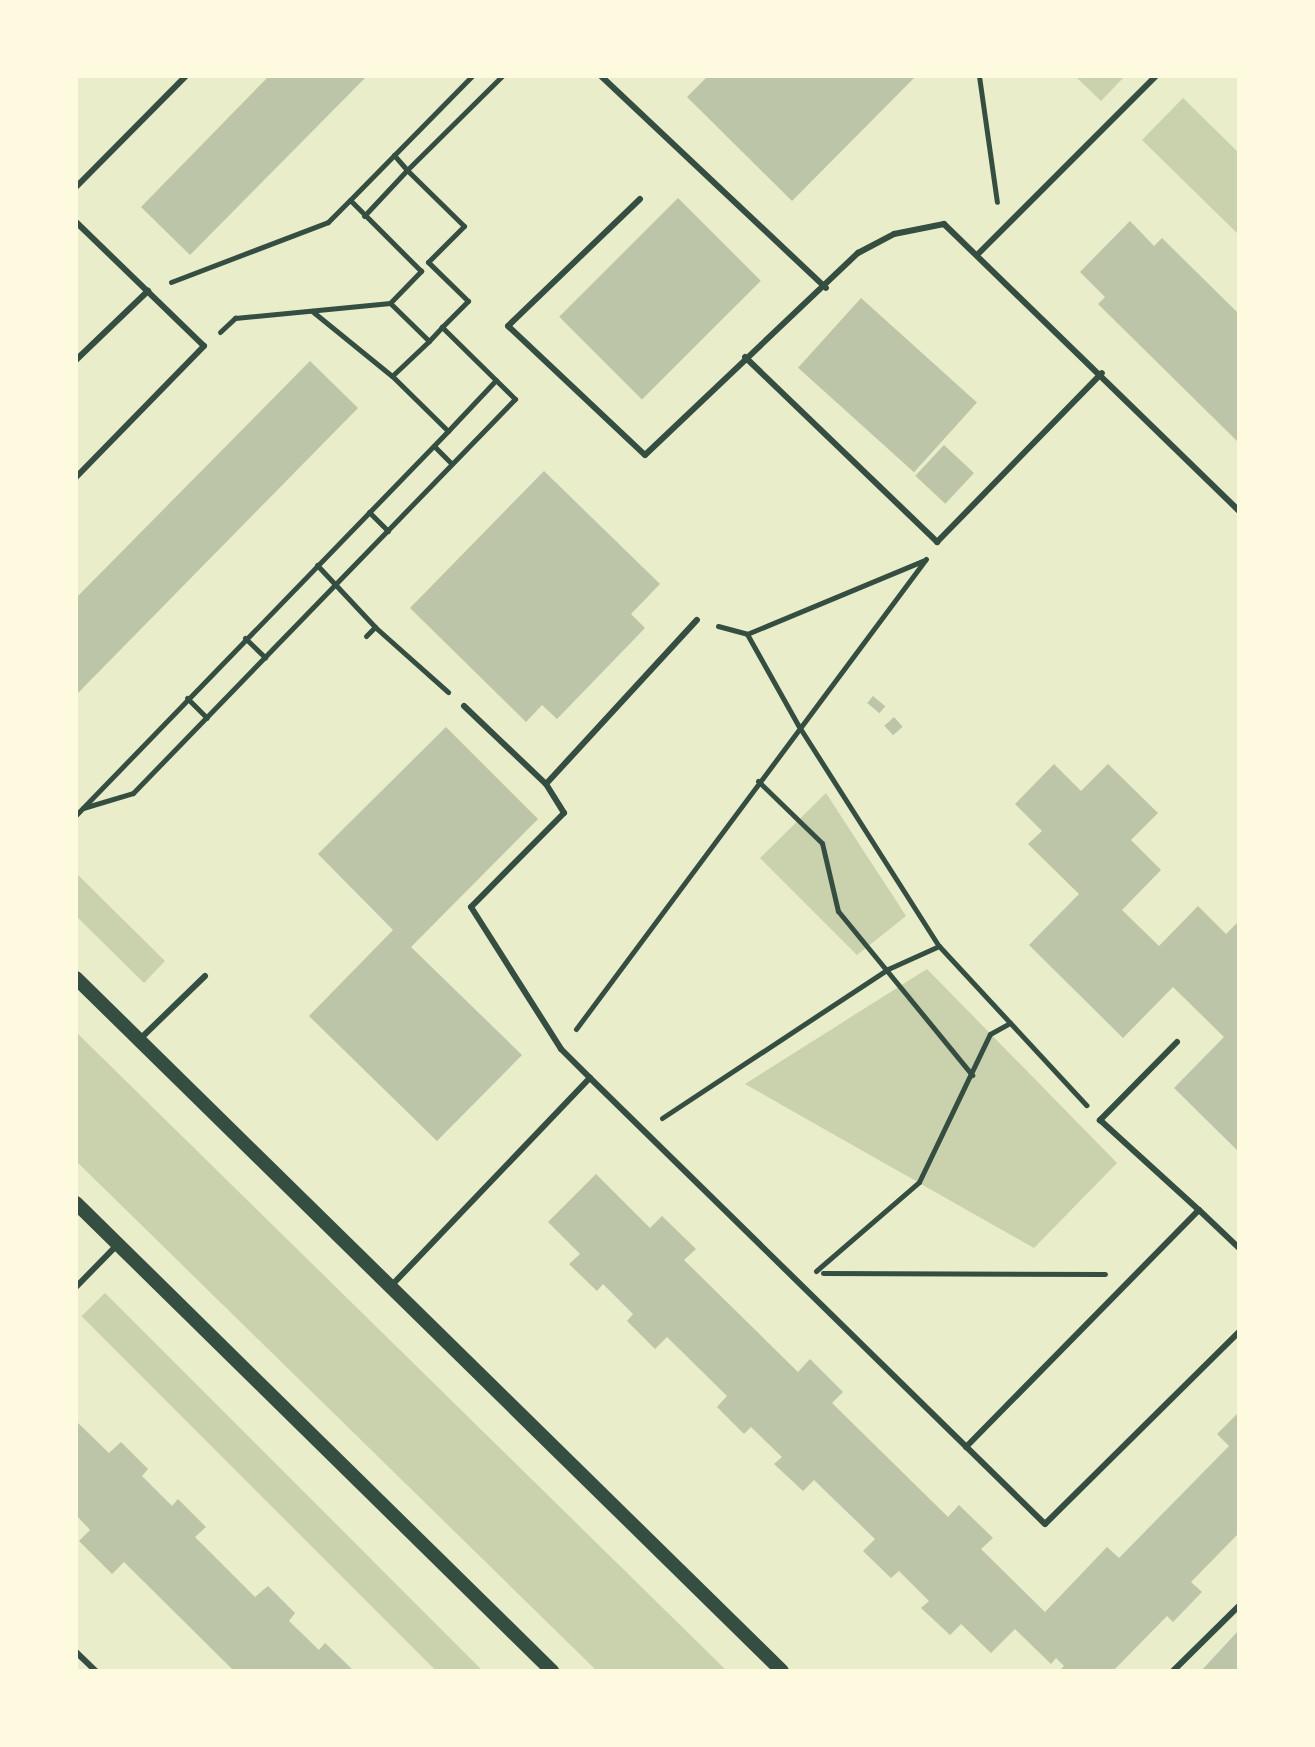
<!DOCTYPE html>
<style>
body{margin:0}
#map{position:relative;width:1315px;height:1747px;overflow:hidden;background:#e9edc9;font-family:"Libre Baskerville",serif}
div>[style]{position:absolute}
.green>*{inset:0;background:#cad2ad;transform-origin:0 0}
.building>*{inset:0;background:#bcc5a7;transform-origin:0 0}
.path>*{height:5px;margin:-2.5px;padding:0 2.5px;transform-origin:2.5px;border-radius:2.5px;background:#344e41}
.service>*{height:6px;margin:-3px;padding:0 3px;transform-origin:3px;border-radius:3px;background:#344e41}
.tertiary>*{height:14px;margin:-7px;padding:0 7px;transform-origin:7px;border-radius:7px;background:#344e41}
span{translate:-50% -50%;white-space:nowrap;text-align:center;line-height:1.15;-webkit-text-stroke:7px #fefae0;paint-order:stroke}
.frame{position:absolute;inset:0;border:78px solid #fefae0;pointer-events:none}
</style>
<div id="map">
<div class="green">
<div style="clip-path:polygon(1075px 76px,1125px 76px,1101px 101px)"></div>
<div style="clip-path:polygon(1183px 98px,1239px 153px,1239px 235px,1142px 140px)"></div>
<div style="clip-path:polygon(826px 793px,906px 916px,857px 955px,760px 858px)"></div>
<div style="clip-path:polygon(76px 873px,165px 961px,144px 983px,76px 916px)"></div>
<div style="clip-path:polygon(927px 969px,1117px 1163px,1034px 1248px,745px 1084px)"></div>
<div style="clip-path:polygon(76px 1032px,727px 1671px,597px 1671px,76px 1161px)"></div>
<div style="left:105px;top:1293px;width:539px;height:33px;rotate:45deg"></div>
</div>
<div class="building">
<div style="clip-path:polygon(269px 76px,367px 76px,190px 255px,141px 207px)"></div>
<div style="clip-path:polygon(708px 76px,916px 76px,792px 201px,687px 97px)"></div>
<div style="left:678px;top:198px;width:117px;height:168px;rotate:45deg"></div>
<div style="clip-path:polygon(1130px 221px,1154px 246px,1162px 238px,1239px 314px,1239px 443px,1098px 304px,1105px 297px,1080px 272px)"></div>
<div style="left:861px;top:298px;width:156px;height:94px;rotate:42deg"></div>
<div style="clip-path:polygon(310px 361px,358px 408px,76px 695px,76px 598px)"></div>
<div style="left:944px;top:445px;width:41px;height:42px;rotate:43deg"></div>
<div style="clip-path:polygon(544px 471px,660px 584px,631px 614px,645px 628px,557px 719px,542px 705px,526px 722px,410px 608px)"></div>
<div style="left:873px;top:696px;width:16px;height:9px;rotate:40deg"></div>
<div style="left:894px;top:717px;width:13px;height:13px;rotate:48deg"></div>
<div style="clip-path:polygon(446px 727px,538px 819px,411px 947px,522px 1055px,437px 1141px,309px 1016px,393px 930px,318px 854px)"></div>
<div style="clip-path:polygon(1054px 764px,1081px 791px,1108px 764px,1158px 813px,1131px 840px,1161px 870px,1122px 910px,1159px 946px,1198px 906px,1226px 934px,1239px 921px,1239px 1152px,1174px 1088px,1224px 1037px,1173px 987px,1123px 1038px,1029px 945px,1079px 894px,1028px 844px,1042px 831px,1015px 804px)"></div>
<div style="clip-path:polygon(596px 1174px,650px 1228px,662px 1216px,696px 1249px,684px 1260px,798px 1372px,810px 1359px,843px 1392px,832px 1403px,948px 1517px,959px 1505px,993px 1538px,981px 1549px,1045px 1612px,1107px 1547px,1119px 1558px,1229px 1446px,1217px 1434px,1239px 1412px,1239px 1533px,1191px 1582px,1202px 1592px,1173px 1622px,1167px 1616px,1113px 1671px,1059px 1671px,1064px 1666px,1056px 1658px,1051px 1664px,1015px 1629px,991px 1653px,961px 1624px,950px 1635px,921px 1608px,929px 1601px,899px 1571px,891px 1578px,863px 1551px,875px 1539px,814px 1480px,803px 1491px,774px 1464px,782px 1457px,751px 1427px,744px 1434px,717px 1407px,727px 1396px,667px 1337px,655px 1349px,627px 1321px,633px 1314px,603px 1284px,597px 1291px,569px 1264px,580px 1254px,548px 1222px)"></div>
<div style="clip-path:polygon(78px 1423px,109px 1453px,121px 1442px,148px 1469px,142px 1476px,172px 1506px,178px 1499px,206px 1527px,195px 1537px,255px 1597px,268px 1586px,295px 1613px,289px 1621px,319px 1650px,325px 1643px,354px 1671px,234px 1671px,124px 1562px,112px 1574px,79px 1541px,90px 1530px,76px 1515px)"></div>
<div style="clip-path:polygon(1239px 1630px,1239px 1671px,1201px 1671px)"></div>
</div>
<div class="path">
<div style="left:979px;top:76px;width:127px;rotate:81.9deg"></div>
<div style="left:364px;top:216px;width:63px;rotate:-46.9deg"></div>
<div style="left:407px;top:170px;width:20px;rotate:-131deg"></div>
<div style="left:171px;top:282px;width:168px;rotate:-20.9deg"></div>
<div style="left:328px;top:222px;width:31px;rotate:-45deg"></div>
<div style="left:312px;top:311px;width:103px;rotate:39.1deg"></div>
<div style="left:220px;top:332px;width:21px;rotate:-43deg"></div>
<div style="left:235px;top:318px;width:156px;rotate:-5.5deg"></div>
<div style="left:429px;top:341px;width:19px;rotate:-47deg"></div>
<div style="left:448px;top:431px;width:70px;rotate:-46.7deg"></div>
<div style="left:434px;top:446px;width:25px;rotate:45deg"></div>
<div style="left:369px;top:512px;width:27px;rotate:45deg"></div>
<div style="left:317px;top:565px;width:85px;rotate:46.9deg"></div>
<div style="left:375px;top:627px;width:98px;rotate:41.7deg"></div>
<div style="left:718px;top:626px;width:30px;rotate:15deg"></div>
<div style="left:747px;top:634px;width:193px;rotate:-22.6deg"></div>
<div style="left:747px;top:634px;width:104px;rotate:60.7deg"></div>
<div style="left:798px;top:725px;width:262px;rotate:57.5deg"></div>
<div style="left:939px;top:946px;width:217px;rotate:47.2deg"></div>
<div style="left:366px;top:636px;width:13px;rotate:-45deg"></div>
<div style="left:245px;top:638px;width:28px;rotate:44deg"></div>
<div style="left:187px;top:698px;width:28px;rotate:45deg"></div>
<div style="left:758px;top:781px;width:89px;rotate:44.1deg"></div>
<div style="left:822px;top:843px;width:70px;rotate:76.8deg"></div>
<div style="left:838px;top:911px;width:212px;rotate:50.7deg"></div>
<div style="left:83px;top:808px;width:52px;rotate:-16.7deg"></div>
<div style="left:133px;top:793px;width:549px;rotate:-45.89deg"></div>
<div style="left:515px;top:399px;width:103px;rotate:-135.4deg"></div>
<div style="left:442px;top:327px;width:37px;rotate:-45deg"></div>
<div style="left:468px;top:301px;width:56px;rotate:-135.7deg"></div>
<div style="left:428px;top:262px;width:51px;rotate:-45deg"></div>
<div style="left:464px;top:226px;width:80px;rotate:-135.5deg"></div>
<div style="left:407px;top:170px;width:134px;rotate:-44.7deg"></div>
<div style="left:76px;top:815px;width:535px;rotate:-45.91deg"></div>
<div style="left:448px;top:431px;width:78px;rotate:-135.5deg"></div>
<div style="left:392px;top:376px;width:51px;rotate:-43.4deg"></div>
<div style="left:429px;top:341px;width:54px;rotate:-135.7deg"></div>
<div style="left:390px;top:303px;width:45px;rotate:-45.9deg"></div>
<div style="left:421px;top:271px;width:100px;rotate:-135deg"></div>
<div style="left:350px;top:200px;width:174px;rotate:-45.5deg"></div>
<div style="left:576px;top:1029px;width:586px;rotate:-53.33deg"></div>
<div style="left:662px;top:1118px;width:271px;rotate:-33.4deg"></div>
<div style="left:888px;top:969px;width:56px;rotate:-24.3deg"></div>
<div style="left:816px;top:1271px;width:136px;rotate:-40.8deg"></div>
<div style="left:919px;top:1182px;width:164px;rotate:-64.4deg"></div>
<div style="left:990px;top:1034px;width:23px;rotate:-29deg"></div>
<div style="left:823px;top:1273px;width:282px;rotate:0.2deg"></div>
</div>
<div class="service">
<div style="left:601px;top:76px;width:309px;rotate:43.3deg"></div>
<div style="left:76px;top:187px;width:156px;rotate:-45.3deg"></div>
<div style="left:640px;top:199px;width:183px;rotate:136.1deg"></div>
<div style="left:508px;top:326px;width:188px;rotate:43.3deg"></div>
<div style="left:645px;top:455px;width:294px;rotate:-43.5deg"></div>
<div style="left:858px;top:253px;width:41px;rotate:-27.8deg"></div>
<div style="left:894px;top:234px;width:51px;rotate:-11.3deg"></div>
<div style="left:944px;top:224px;width:412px;rotate:44.2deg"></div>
<div style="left:76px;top:222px;width:178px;rotate:44.1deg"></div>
<div style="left:204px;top:346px;width:183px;rotate:134.3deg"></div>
<div style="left:979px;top:253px;width:250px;rotate:-45deg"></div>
<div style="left:745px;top:357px;width:267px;rotate:43.9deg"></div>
<div style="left:937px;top:542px;width:236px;rotate:-45.7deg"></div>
<div style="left:76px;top:360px;width:100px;rotate:-43.8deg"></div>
<div style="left:464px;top:706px;width:113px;rotate:43.6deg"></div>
<div style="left:546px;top:784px;width:34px;rotate:58deg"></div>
<div style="left:564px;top:813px;width:132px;rotate:134.7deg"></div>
<div style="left:471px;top:907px;width:168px;rotate:57.6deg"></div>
<div style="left:561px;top:1049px;width:41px;rotate:45deg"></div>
<div style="left:546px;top:784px;width:223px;rotate:-47.4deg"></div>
<div style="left:139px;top:1040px;width:92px;rotate:-44.1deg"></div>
<div style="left:1177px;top:1042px;width:110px;rotate:134.6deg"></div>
<div style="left:1100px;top:1120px;width:134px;rotate:42.3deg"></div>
<div style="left:391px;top:1286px;width:288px;rotate:-46.3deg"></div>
<div style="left:590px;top:1078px;width:637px;rotate:44.43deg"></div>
<div style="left:1045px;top:1524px;width:273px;rotate:-44.7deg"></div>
<div style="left:76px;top:1287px;width:60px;rotate:-45.7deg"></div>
<div style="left:966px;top:1447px;width:332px;rotate:-45.5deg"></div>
<div style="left:1199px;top:1210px;width:55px;rotate:43.5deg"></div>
<div style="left:76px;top:1652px;width:28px;rotate:44deg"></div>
<div style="left:1173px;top:1671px;width:93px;rotate:-44.6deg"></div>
</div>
<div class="tertiary">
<div style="left:76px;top:978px;width:989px;rotate:44.47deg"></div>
<div style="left:76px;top:1203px;width:668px;rotate:44.51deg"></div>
</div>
<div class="frame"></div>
</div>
